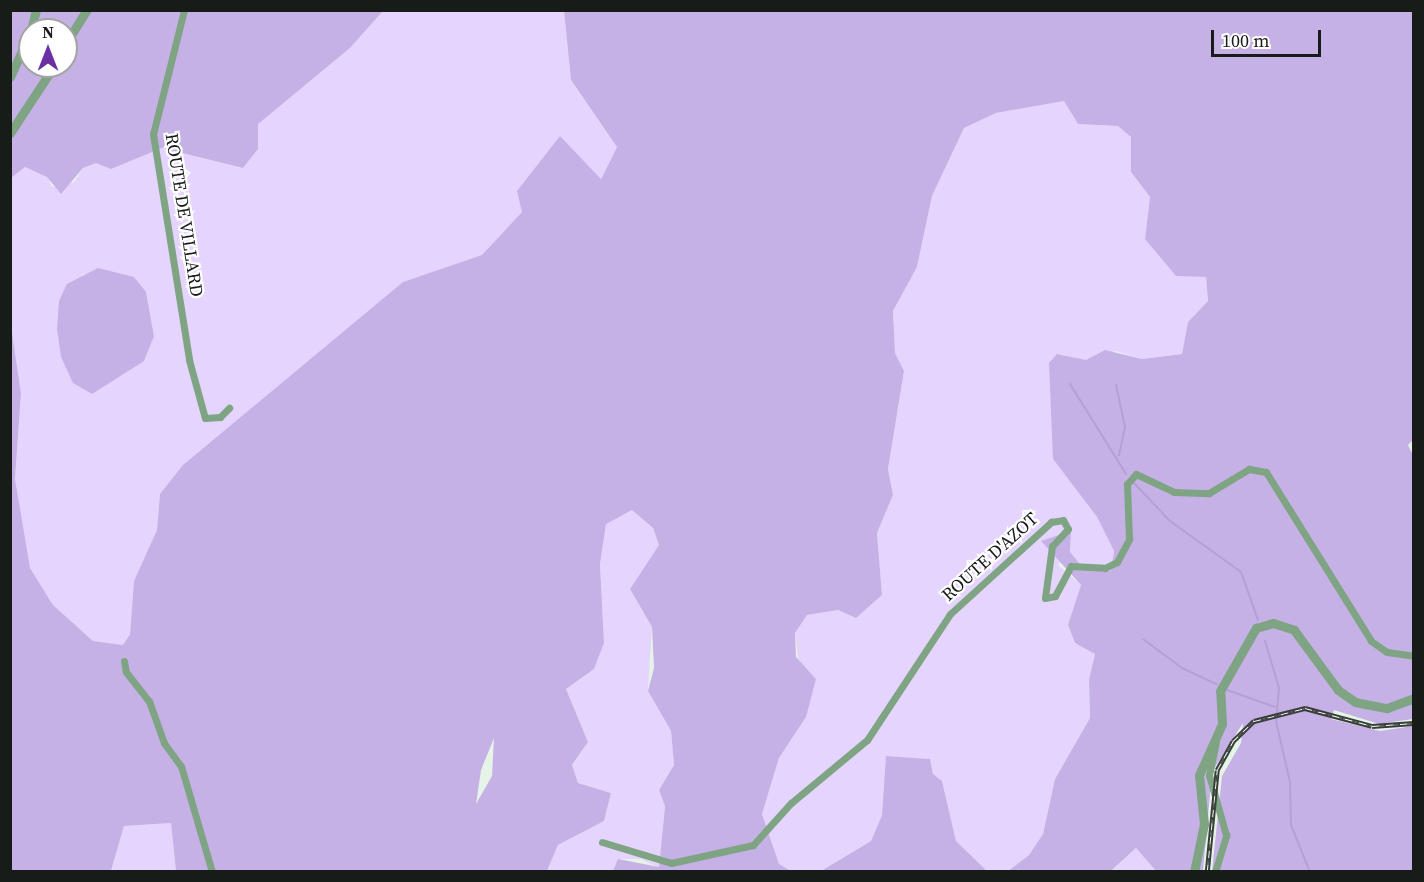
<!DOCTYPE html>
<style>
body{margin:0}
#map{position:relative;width:1424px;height:882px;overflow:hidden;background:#e6f4e7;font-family:"Source Serif 4",serif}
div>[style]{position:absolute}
.green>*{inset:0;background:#e5d5fe}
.forest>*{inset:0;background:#c6b1e6}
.stream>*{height:2px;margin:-1px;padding:0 1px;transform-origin:1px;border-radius:1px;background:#b5a0d4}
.minor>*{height:7px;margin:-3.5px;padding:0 3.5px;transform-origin:3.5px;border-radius:3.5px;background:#7fa483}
.tertiary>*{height:9px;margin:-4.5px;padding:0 4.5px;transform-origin:4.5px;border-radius:4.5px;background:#7fa483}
.rail>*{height:4.5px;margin-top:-2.25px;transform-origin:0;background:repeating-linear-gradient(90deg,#fff 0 7px,#383e39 0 14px);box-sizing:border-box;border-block:2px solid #383e39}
span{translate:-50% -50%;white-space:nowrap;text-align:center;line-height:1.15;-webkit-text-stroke:4.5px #fff;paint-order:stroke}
.street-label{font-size:18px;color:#171c18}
.frame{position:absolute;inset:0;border:12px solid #171c18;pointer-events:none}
.north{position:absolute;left:18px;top:18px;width:60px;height:60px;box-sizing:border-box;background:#fff;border:2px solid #a2a4a3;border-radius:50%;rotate:0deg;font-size:16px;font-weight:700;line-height:24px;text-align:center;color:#171c18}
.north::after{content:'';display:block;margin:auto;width:21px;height:27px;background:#6c30a5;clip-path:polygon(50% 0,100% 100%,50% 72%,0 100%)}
.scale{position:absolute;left:1211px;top:30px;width:110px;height:27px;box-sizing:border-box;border:3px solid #171c18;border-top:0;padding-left:8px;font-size:18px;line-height:21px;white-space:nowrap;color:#171c18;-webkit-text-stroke:4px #fff;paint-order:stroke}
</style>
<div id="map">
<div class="green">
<div style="clip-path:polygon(evenodd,383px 11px,564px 11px,571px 80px,617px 147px,600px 180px,561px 137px,522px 212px,482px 256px,403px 282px,160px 494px,157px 530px,134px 582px,130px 634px,123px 645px,93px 641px,53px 605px,30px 568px,21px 524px,15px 479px,21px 393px,10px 319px,10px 178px,25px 167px,48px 177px,52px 187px,74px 182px,83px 168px,96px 163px,112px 168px,162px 148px,243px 168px,258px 149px,257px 124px,350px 48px,383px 11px,81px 274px,146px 292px,154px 336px,81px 274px)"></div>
<div style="clip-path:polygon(1064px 101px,1078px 124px,1119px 126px,1131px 137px,1131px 172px,1150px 197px,1145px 239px,1206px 277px,1208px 301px,1188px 322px,1182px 354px,1142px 359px,1115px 351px,1086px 361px,1060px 354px,1053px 459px,1097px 517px,1114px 551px,1111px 571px,1084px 569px,1070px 552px,1058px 565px,1081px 585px,1068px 626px,1075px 643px,1095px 653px,1089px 679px,1090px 718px,1055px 779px,1043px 834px,1029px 855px,1008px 871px,987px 871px,956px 841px,942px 781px,933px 774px,930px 759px,887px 756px,882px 815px,871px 841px,821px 871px,791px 871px,779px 865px,762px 814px,779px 758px,806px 717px,795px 633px,807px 615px,838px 610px,856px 618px,882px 595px,877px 533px,893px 495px,888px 469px,904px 371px,895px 353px,893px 311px,917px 267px,932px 196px,964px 128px,996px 113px)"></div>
<div style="clip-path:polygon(632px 510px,653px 528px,659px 545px,630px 589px,652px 627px,648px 691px,671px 731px,674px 765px,659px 790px,665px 805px,659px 868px,641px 859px,619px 859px,613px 871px,547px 872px,558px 845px,604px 821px,611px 793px,578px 783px,572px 766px,588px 742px,566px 689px,594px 669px,604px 643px,600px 564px,606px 523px)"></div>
<div style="clip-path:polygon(171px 823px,176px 871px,111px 872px,124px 826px)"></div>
<div style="clip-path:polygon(1136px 848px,1156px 871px,1111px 872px)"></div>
</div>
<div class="forest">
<div style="clip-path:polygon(evenodd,10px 11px,383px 11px,350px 48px,258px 124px,258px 149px,243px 168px,162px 148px,111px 169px,96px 163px,83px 168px,61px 194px,47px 177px,25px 167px,11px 178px,10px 11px,30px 30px,66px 30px,66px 66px,30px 66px,30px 30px)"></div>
<div style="clip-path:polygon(evenodd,564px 11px,1413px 11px,1414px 439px,1408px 445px,1414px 457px,1413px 719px,1379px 724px,1334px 710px,1331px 719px,1380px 731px,1413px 726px,1413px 871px,1212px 871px,1222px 776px,1241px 743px,1243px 723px,1212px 772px,1203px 871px,1156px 871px,1136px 848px,1111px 871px,1008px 871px,1029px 855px,1043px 834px,1055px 779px,1090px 718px,1089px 679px,1095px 654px,1075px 643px,1068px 625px,1081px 585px,1041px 541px,1071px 531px,1070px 552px,1084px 569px,1111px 571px,1114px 551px,1097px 517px,1053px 459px,1049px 363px,1057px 354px,1086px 360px,1105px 350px,1142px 359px,1182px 354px,1188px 322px,1208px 301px,1206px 277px,1176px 276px,1145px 239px,1150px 197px,1131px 172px,1131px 137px,1118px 126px,1078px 124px,1064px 101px,996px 113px,964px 128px,932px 196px,917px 267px,893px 311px,895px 353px,904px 371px,888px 469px,893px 495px,877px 533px,882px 595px,856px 618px,838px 610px,807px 615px,795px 633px,796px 657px,816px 679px,806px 717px,779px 758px,762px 814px,779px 864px,791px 871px,613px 871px,618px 859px,659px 867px,665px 806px,659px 790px,674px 765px,671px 731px,648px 691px,654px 668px,652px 627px,630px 589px,659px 545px,653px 528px,632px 510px,606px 524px,600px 564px,604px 643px,594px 669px,566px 689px,588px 742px,572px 765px,578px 783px,611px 793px,604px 821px,558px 845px,547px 871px,176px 871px,171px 823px,124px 826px,111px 871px,11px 871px,10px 319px,21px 393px,15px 479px,30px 568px,53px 605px,93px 641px,123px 645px,130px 634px,134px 581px,157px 530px,160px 494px,183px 465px,403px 282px,482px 255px,522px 212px,517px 191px,560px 136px,601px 179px,617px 147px,571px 80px,564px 11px,494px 738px,492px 776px,476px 804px,481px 770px,494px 738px)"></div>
<div style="clip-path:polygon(98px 268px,134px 277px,146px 292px,154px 336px,144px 361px,92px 394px,73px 383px,61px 357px,57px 329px,59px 301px,67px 284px)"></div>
<div style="clip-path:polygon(886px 756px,930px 759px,933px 774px,942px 781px,956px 841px,987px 871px,821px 871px,871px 841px,882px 815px)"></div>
</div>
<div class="stream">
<div style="left:1070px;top:384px;width:106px;rotate:58.1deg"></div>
<div style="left:1116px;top:385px;width:43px;rotate:77.9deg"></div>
<div style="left:1125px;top:427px;width:29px;rotate:102deg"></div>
<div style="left:1132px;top:481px;width:55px;rotate:46.5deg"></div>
<div style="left:1170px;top:521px;width:87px;rotate:35.7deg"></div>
<div style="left:1241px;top:572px;width:51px;rotate:70.5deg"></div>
<div style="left:1143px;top:639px;width:49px;rotate:36.6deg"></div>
<div style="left:1182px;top:668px;width:38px;rotate:25deg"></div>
<div style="left:1265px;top:641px;width:49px;rotate:73.4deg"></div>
<div style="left:1279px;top:688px;width:33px;rotate:95deg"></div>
<div style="left:1276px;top:721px;width:63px;rotate:77.1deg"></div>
<div style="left:1290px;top:782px;width:43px;rotate:88.7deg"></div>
<div style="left:1291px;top:825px;width:51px;rotate:68deg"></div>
<div style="left:1227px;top:690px;width:51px;rotate:19.5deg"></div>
</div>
<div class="minor">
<div style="left:184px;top:10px;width:128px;rotate:104deg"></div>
<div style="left:153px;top:134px;width:229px;rotate:80.9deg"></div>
<div style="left:189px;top:360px;width:60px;rotate:74.6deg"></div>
<div style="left:205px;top:418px;width:15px;rotate:-4deg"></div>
<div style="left:220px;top:417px;width:13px;rotate:-45deg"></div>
<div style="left:124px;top:661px;width:11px;rotate:80deg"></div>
<div style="left:126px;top:672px;width:37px;rotate:52deg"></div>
<div style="left:149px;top:701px;width:45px;rotate:70.3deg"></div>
<div style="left:164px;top:743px;width:29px;rotate:54deg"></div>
<div style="left:181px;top:766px;width:110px;rotate:73.7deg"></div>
<div style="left:602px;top:842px;width:72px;rotate:16.9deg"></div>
<div style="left:671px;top:863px;width:84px;rotate:-12.4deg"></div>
<div style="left:753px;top:845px;width:57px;rotate:-47.9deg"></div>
<div style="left:791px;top:803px;width:99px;rotate:-39.7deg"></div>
<div style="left:867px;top:740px;width:151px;rotate:-56.6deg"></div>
<div style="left:950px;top:614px;width:137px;rotate:-42.3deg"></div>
<div style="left:1051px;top:522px;width:12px;rotate:-9deg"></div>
<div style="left:1063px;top:520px;width:10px;rotate:61deg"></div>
<div style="left:1068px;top:529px;width:23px;rotate:133deg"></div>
<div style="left:1052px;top:546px;width:52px;rotate:97.7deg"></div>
<div style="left:1045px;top:598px;width:10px;rotate:-11deg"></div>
<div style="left:1055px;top:596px;width:34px;rotate:-62deg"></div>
<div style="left:1071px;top:566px;width:34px;rotate:3deg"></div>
<div style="left:1105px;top:568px;width:13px;rotate:-27deg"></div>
<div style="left:1117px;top:562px;width:26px;rotate:-62deg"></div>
<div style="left:1129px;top:539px;width:55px;rotate:-92.1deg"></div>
<div style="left:1127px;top:484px;width:13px;rotate:-48deg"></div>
<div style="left:1136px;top:474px;width:42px;rotate:25.3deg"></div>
<div style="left:1174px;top:492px;width:35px;rotate:2deg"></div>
<div style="left:1209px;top:493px;width:47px;rotate:-31deg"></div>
<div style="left:1249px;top:469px;width:17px;rotate:10deg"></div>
<div style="left:1266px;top:472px;width:199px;rotate:58.1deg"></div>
<div style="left:1371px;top:641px;width:19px;rotate:35deg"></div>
<div style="left:1387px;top:652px;width:27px;rotate:8deg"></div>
<div style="left:1215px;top:872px;width:39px;rotate:-73deg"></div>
<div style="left:1226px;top:835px;width:62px;rotate:-105.8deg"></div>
<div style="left:1209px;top:775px;width:33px;rotate:-78deg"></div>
</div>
<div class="tertiary">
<div style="left:31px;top:30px;width:21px;rotate:-76deg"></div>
<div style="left:66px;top:43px;width:39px;rotate:-58deg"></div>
<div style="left:10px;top:77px;width:48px;rotate:-65.6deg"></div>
<div style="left:10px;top:133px;width:80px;rotate:-56.7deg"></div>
<div style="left:1194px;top:872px;width:49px;rotate:-78.2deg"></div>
<div style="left:1204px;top:824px;width:49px;rotate:-95.8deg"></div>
<div style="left:1199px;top:775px;width:56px;rotate:-65.7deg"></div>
<div style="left:1222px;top:724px;width:33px;rotate:-93deg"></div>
<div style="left:1220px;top:691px;width:73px;rotate:-60.3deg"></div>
<div style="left:1256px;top:628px;width:18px;rotate:-16deg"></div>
<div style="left:1273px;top:623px;width:22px;rotate:18deg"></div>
<div style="left:1294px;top:630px;width:74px;rotate:53.7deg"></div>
<div style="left:1338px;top:690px;width:21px;rotate:35deg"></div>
<div style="left:1355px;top:702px;width:33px;rotate:11deg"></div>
<div style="left:1387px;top:708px;width:29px;rotate:-20deg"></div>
</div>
<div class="rail">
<div style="left:1207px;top:872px;width:102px;rotate:-84.4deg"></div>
<div style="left:1217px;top:770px;width:33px;rotate:-61deg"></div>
<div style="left:1233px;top:741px;width:29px;rotate:-44deg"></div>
<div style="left:1254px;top:721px;width:53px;rotate:-14.3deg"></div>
<div style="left:1305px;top:708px;width:69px;rotate:15deg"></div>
<div style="left:1372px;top:726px;width:42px;rotate:-4.1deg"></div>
</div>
<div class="street-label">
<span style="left:184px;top:215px;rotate:81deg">ROUTE DE VILLARD</span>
<span style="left:990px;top:557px;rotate:-42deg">ROUTE D'AZOT</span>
</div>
<div class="frame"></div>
<div class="north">N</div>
<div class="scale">100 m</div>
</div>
